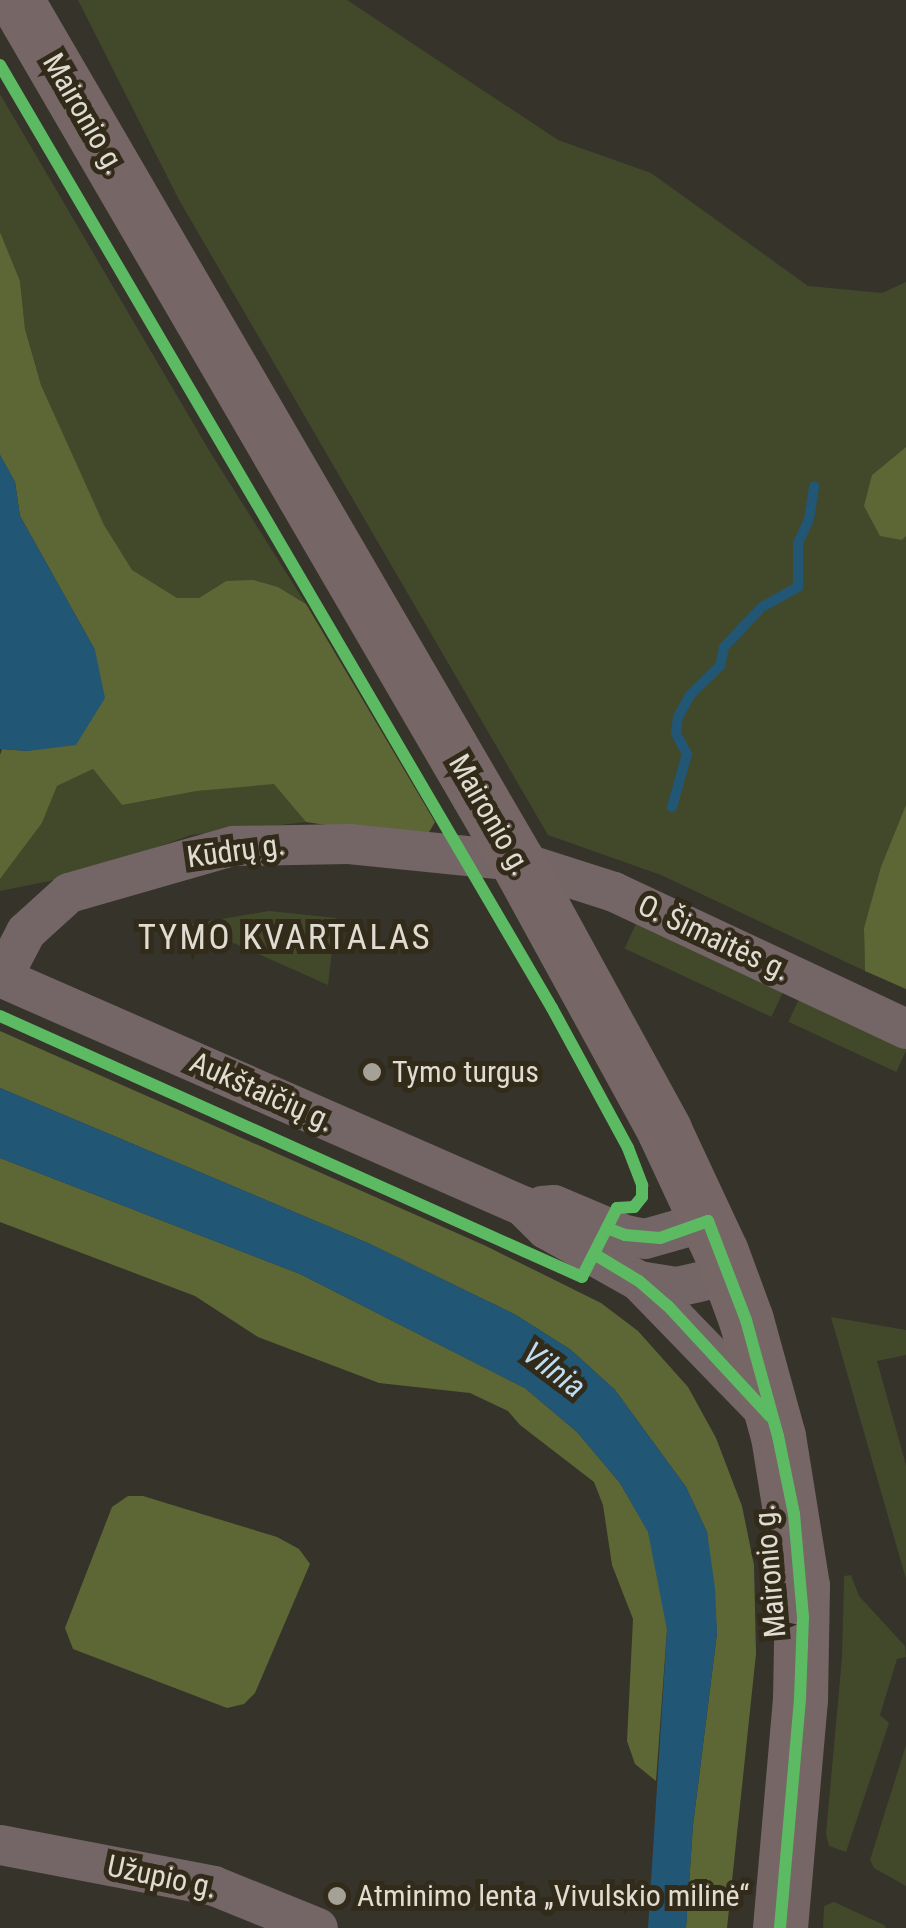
<!DOCTYPE html>
<meta charset="utf-8">
<style>
body{margin:0}
#map{position:relative;width:906px;height:1928px;overflow:hidden;background:#36332a;font-family:"Roboto Condensed",sans-serif}
div>[style]{position:absolute}
.green>*{inset:0;background:#42492b;transform-origin:0 0}
.forest>*{inset:0;background:#5d6735}
.water>*{inset:0;background:#215675}
.stream>*{height:10px;margin:-5px;padding:0 5px;transform-origin:5px;border-radius:5px;background:#215675}
.street>*{height:40px;margin:-20px;padding:0 20px;transform-origin:20px;border-radius:20px;background:#746566}
.secondary>*{height:55px;margin:-27.5px;padding:0 27.5px;transform-origin:27.5px;border-radius:27.5px;background:#766666}
.cycleway>*{height:12px;margin:-6px;padding:0 6px;transform-origin:6px;border-radius:6px;background:#5cba63}
.dots>*{width:28px;height:28px;translate:-50% -50%;box-sizing:border-box;border:5px solid #322b1a;border-radius:50%}
span{translate:-50% -50%;white-space:nowrap;text-align:center;line-height:1.15;-webkit-text-stroke:10px #322b1a;paint-order:stroke}
.street-label{font-size:30px;color:#e0dcd2}
.poi-label{font-size:30px;color:#e0dcd2}
.left{translate:0 -50%;text-align:left}
.water-label{font-size:32px;color:#bedef3;font-style:italic}
.quarter-label{font-size:35px;color:#e0dcd2;letter-spacing:2.5px}
</style>
<div id="map">
<div class="green">
<div style="clip-path:polygon(78px 0,347px 0,558px 140px,651px 173px,808px 286px,882px 293px,906px 282px,906px 447px,872px 475px,901px 540px,906px 536px,906px 805px,864px 928px,865px 971px,661px 875px,548px 835px,178px 198px)"></div>
<div style="clip-path:polygon(0 94px,210px 452px,306px 604px,278px 587px,226px 581px,199px 598px,177px 598px,132px 571px,104px 526px,41px 385px,25px 329px,20px 281px,0 232px)"></div>
<div style="clip-path:polygon(93px 769px,122px 805px,197px 791px,274px 783px,306px 822px,191px 835px,79px 875px,0 891px,0 879px,42px 823px,57px 786px)"></div>
<div style="clip-path:polygon(269px 911px,336px 918px,328px 985px,191px 924px)"></div>
<div style="left:636px;top:924px;width:162px;height:27px;rotate:25deg"></div>
<div style="left:799px;top:999px;width:119px;height:25px;rotate:25deg"></div>
<div style="clip-path:polygon(831px 1317px,906px 1330px,906px 1355px,877px 1361px,906px 1465px,906px 1579px)"></div>
<div style="clip-path:polygon(851px 1575px,859px 1596px,905px 1646px,906px 1657px,897px 1659px,880px 1715px,889px 1723px,846px 1852px,829px 1846px,826px 1834px,842px 1658px,844px 1576px)"></div>
<div style="clip-path:polygon(906px 1745px,906px 1886px,874px 1868px,870px 1860px)"></div>
<div style="clip-path:polygon(834px 1902px,884px 1925px,886px 1928px,823px 1928px,824px 1906px)"></div>
</div>
<div class="forest">
<div style="clip-path:polygon(0 232px,20px 281px,25px 329px,41px 385px,104px 525px,132px 570px,177px 598px,199px 598px,226px 581px,253px 580px,278px 587px,306px 604px,435px 822px,429px 832px,418px 839px,306px 822px,274px 784px,197px 791px,122px 805px,93px 769px,57px 786px,42px 823px,0 879px,0 755px,2px 749px,28px 751px,95px 650px,20px 516px,15px 482px,0 455px)"></div>
<div style="clip-path:polygon(906px 447px,906px 536px,902px 540px,880px 536px,864px 506px,872px 475px)"></div>
<div style="clip-path:polygon(906px 805px,906px 989px,865px 971px,864px 928px,881px 867px)"></div>
<div style="clip-path:polygon(0 1031px,486px 1246px,601px 1303px,638px 1331px,688px 1387px,716px 1438px,742px 1506px,754px 1565px,756px 1654px,727px 1928px,686px 1928px,693px 1825px,717px 1633px,707px 1532px,686px 1487px,615px 1390px,571px 1350px,516px 1315px,368px 1243px,0 1088px)"></div>
<div style="clip-path:polygon(0 1158px,300px 1274px,525px 1388px,577px 1432px,620px 1483px,648px 1531px,662px 1588px,667px 1630px,656px 1781px,635px 1764px,627px 1741px,633px 1619px,612px 1565px,603px 1505px,594px 1482px,520px 1425px,508px 1411px,470px 1393px,379px 1383px,258px 1337px,195px 1296px,0 1222px)"></div>
<div style="clip-path:polygon(128px 1496px,143px 1496px,277px 1537px,299px 1549px,310px 1564px,255px 1693px,244px 1704px,227px 1708px,73px 1649px,65px 1628px,112px 1507px)"></div>
</div>
<div class="water">
<div style="clip-path:polygon(0 455px,15px 482px,20px 516px,95px 650px,105px 698px,76px 745px,28px 751px,0 749px)"></div>
<div style="clip-path:polygon(0 1088px,368px 1243px,516px 1315px,571px 1350px,615px 1390px,686px 1487px,707px 1532px,715px 1588px,717px 1633px,693px 1825px,686px 1928px,648px 1928px,667px 1630px,648px 1532px,620px 1483px,577px 1432px,525px 1388px,300px 1274px,0 1158px)"></div>
</div>
<div class="stream">
<div style="left:672px;top:807px;width:55px;rotate:-74.2deg"></div>
<div style="left:687px;top:754px;width:24px;rotate:-118deg"></div>
<div style="left:676px;top:733px;width:16px;rotate:-83deg"></div>
<div style="left:678px;top:717px;width:26px;rotate:-61deg"></div>
<div style="left:691px;top:694px;width:40px;rotate:-44deg"></div>
<div style="left:720px;top:666px;width:19px;rotate:-78deg"></div>
<div style="left:724px;top:647px;width:55px;rotate:-46.5deg"></div>
<div style="left:762px;top:607px;width:41px;rotate:-29.1deg"></div>
<div style="left:798px;top:587px;width:44px;rotate:-90deg"></div>
<div style="left:798px;top:543px;width:26px;rotate:-65deg"></div>
<div style="left:809px;top:519px;width:33px;rotate:-81deg"></div>
</div>
<div class="street">
<div style="left:0;top:977px;width:571px;rotate:23.65deg"></div>
<div style="left:523px;top:1206px;width:33px;rotate:45deg"></div>
<div style="left:546px;top:1229px;width:107px;rotate:29.2deg"></div>
<div style="left:639px;top:1281px;width:185px;rotate:45.9deg"></div>
<div style="left:2px;top:978px;width:52px;rotate:-62.4deg"></div>
<div style="left:26px;top:932px;width:58px;rotate:-42.2deg"></div>
<div style="left:69px;top:893px;width:171px;rotate:-16deg"></div>
<div style="left:233px;top:846px;width:116px;rotate:-1deg"></div>
<div style="left:349px;top:844px;width:169px;rotate:5.8deg"></div>
<div style="left:517px;top:861px;width:102px;rotate:17.7deg"></div>
<div style="left:614px;top:892px;width:323px;rotate:25.1deg"></div>
<div style="left:542px;top:1206px;width:12px;rotate:-5deg"></div>
<div style="left:554px;top:1205px;width:77px;rotate:22.9deg"></div>
<div style="left:625px;top:1235px;width:20px;rotate:11deg"></div>
<div style="left:645px;top:1239px;width:66px;rotate:-15.9deg"></div>
<div style="left:639px;top:1281px;width:38px;rotate:9deg"></div>
<div style="left:677px;top:1287px;width:54px;rotate:-12.8deg"></div>
<div style="left:0;top:1845px;width:218px;rotate:10.8deg"></div>
<div style="left:214px;top:1886px;width:112px;rotate:22deg"></div>
</div>
<div class="secondary">
<div style="left:16px;top:0;width:996px;rotate:59.81deg"></div>
<div style="left:517px;top:861px;width:307px;rotate:61.3deg"></div>
<div style="left:664px;top:1130px;width:135px;rotate:65deg"></div>
<div style="left:721px;top:1252px;width:72px;rotate:69.8deg"></div>
<div style="left:746px;top:1320px;width:120px;rotate:74.6deg"></div>
<div style="left:778px;top:1436px;width:152px;rotate:80.9deg"></div>
<div style="left:802px;top:1586px;width:113px;rotate:91deg"></div>
<div style="left:800px;top:1699px;width:230px;rotate:95deg"></div>
</div>
<div class="cycleway">
<div style="left:0;top:65px;width:1093px;rotate:59.66deg"></div>
<div style="left:552px;top:1008px;width:159px;rotate:61.5deg"></div>
<div style="left:628px;top:1148px;width:40px;rotate:69deg"></div>
<div style="left:642px;top:1185px;width:12px;rotate:90deg"></div>
<div style="left:642px;top:1197px;width:13px;rotate:129deg"></div>
<div style="left:634px;top:1207px;width:17px;rotate:177deg"></div>
<div style="left:617px;top:1208px;width:77px;rotate:116.9deg"></div>
<div style="left:582px;top:1277px;width:638px;rotate:-155.85deg"></div>
<div style="left:607px;top:1228px;width:19px;rotate:21deg"></div>
<div style="left:625px;top:1235px;width:35px;rotate:5deg"></div>
<div style="left:660px;top:1238px;width:51px;rotate:-19.5deg"></div>
<div style="left:708px;top:1221px;width:106px;rotate:69deg"></div>
<div style="left:746px;top:1320px;width:120px;rotate:74.6deg"></div>
<div style="left:778px;top:1436px;width:80px;rotate:78.4deg"></div>
<div style="left:794px;top:1514px;width:103px;rotate:85deg"></div>
<div style="left:803px;top:1617px;width:82px;rotate:92.1deg"></div>
<div style="left:800px;top:1699px;width:230px;rotate:95deg"></div>
<div style="left:594px;top:1254px;width:52px;rotate:31deg"></div>
<div style="left:639px;top:1281px;width:38px;rotate:41deg"></div>
<div style="left:668px;top:1306px;width:150px;rotate:47.2deg"></div>
</div>
<div class="dots">
<div style="left:372px;top:1072px;background:#a4a197"></div>
<div style="left:337px;top:1896px;background:#a4a197"></div>
</div>
<div class="street-label">
<span style="left:84px;top:114px;rotate:60deg">Maironio g.</span>
<span style="left:490px;top:815px;rotate:60deg">Maironio g.</span>
<span style="left:236px;top:851px;rotate:-8deg">Kūdrų g.</span>
<span style="left:714px;top:938px;rotate:25deg">O. Šimaitės g.</span>
<span style="left:262px;top:1092px;rotate:24deg">Aukštaičių g.</span>
<span style="left:770px;top:1571px;rotate:-95deg">Maironio g.</span>
<span style="left:162px;top:1877px;rotate:12deg">Užupio g.</span>
</div>
<div class="poi-label">
<span class="left" style="left:392px;top:1072px">Tymo turgus</span>
<span class="left" style="left:357px;top:1896px">Atminimo lenta „Vivulskio milinė“</span>
</div>
<div class="water-label">
<span style="left:554px;top:1370px;rotate:37deg">Vilnia</span>
</div>
<div class="quarter-label">
<span style="left:285px;top:938px">TYMO KVARTALAS</span>
</div>
</div>
